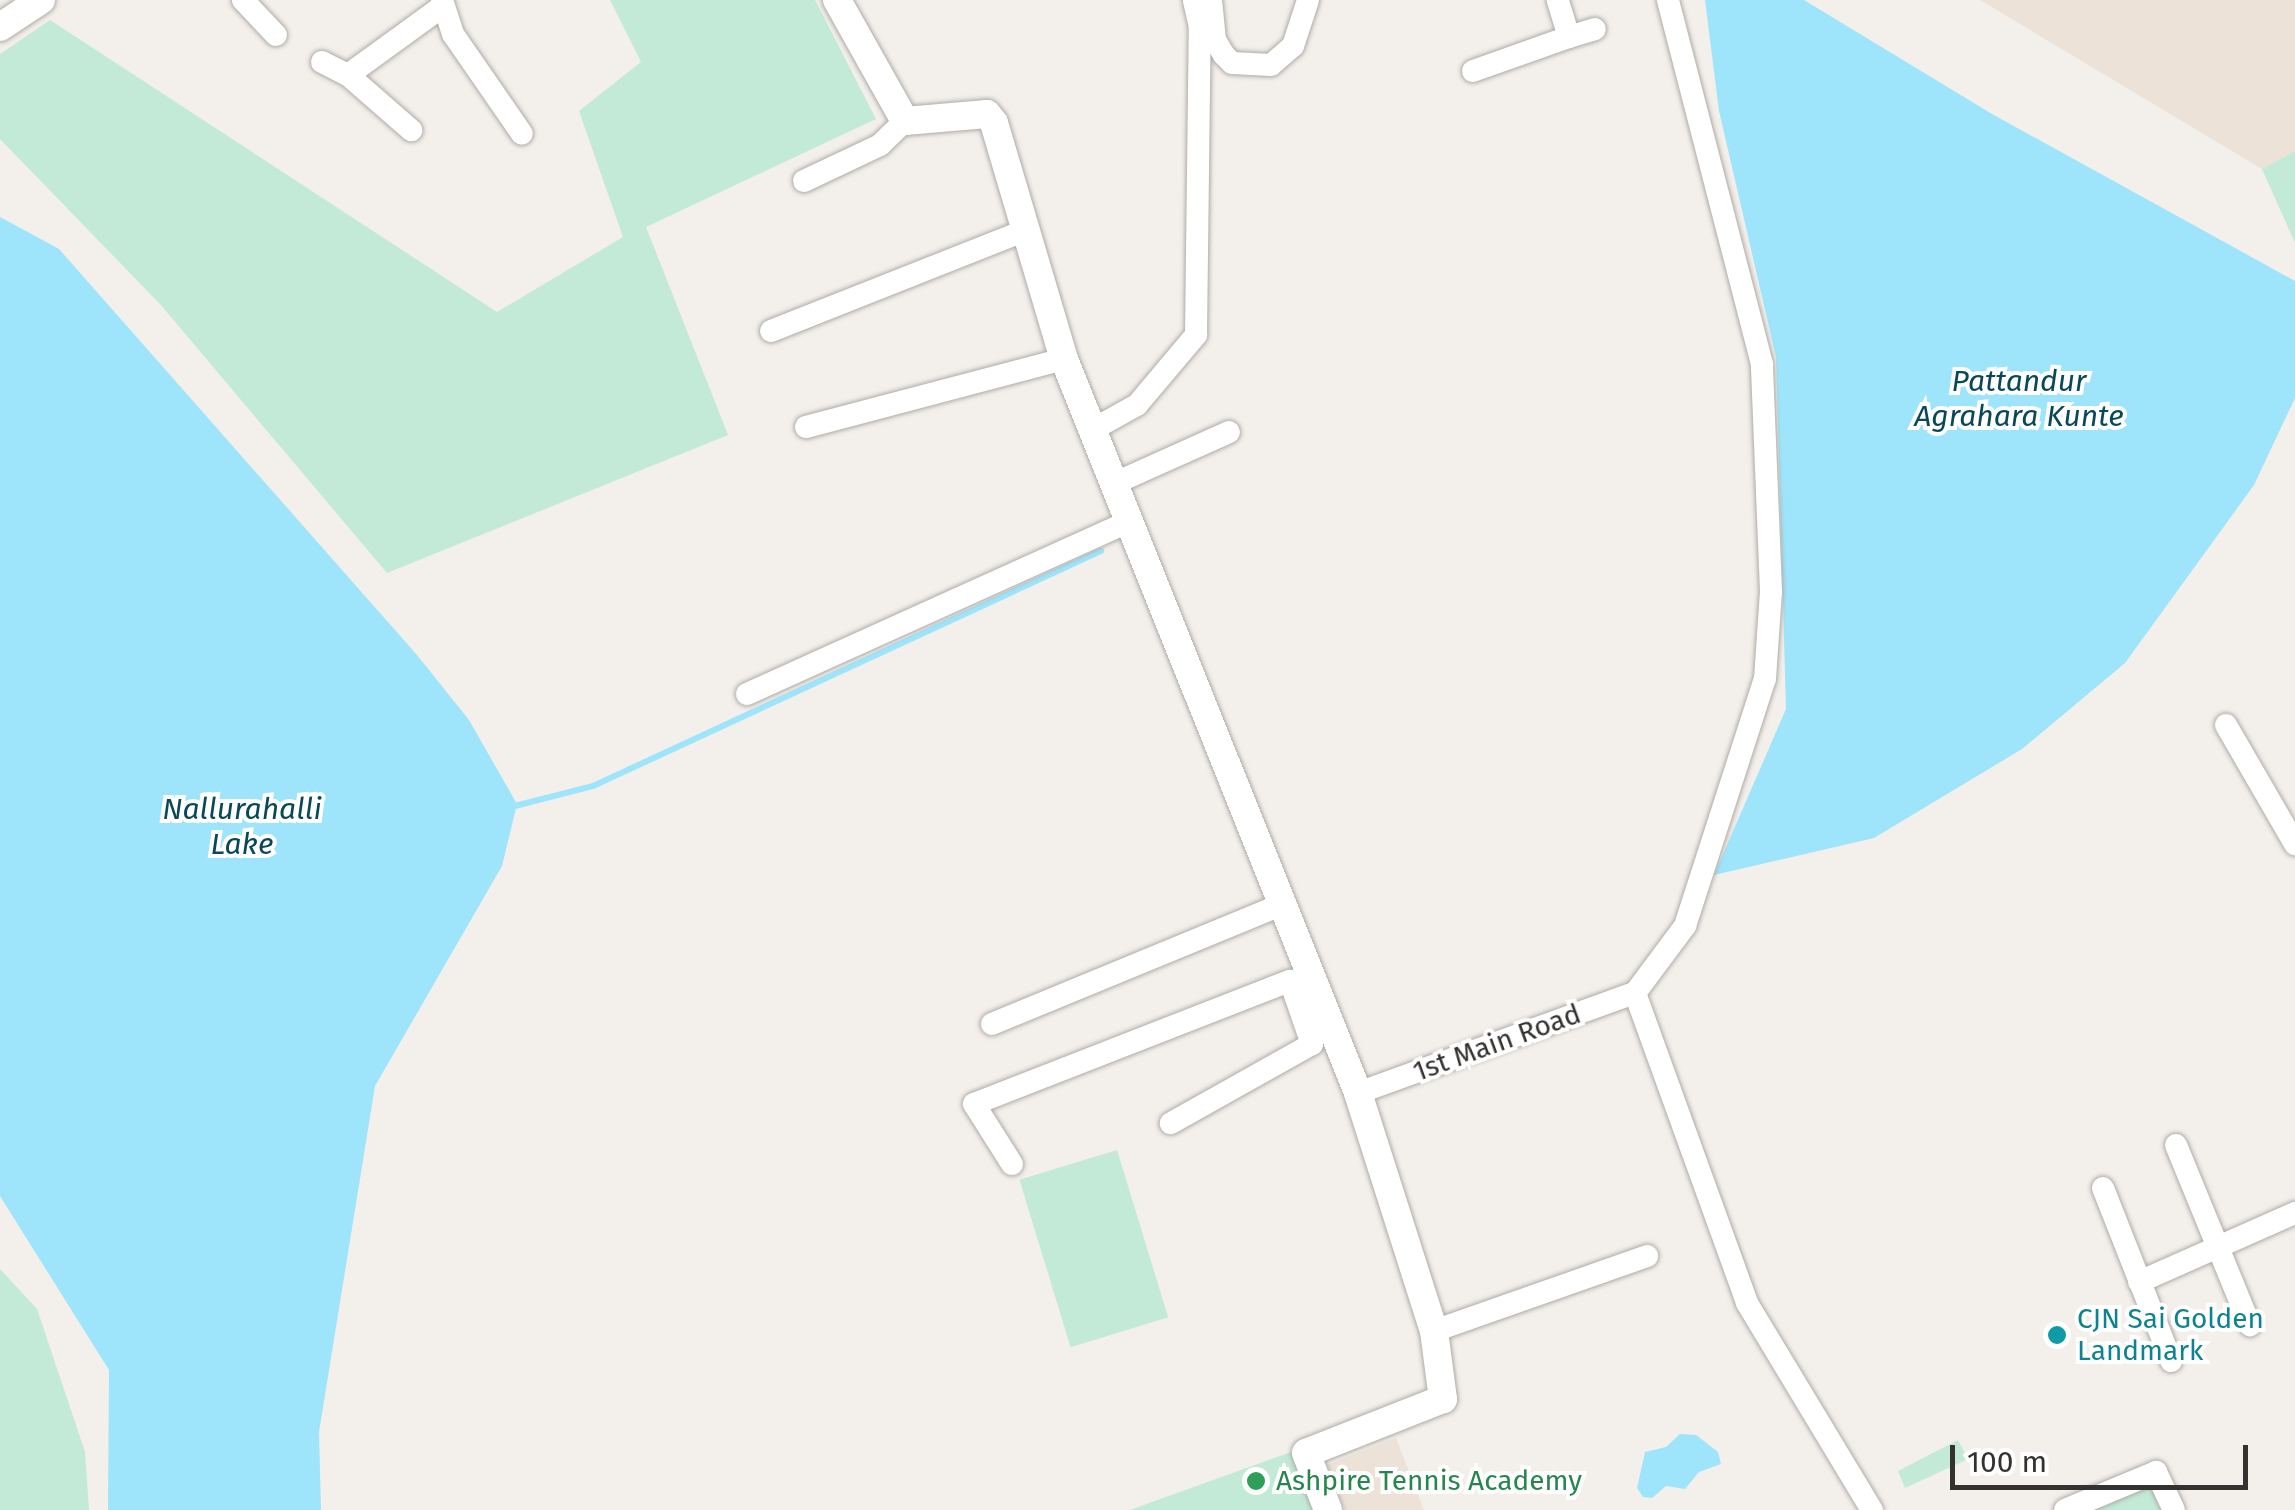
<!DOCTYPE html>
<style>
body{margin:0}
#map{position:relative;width:2295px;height:1510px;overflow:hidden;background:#f3efea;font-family:"Fira Sans",sans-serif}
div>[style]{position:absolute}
.built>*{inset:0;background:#ece2d8}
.green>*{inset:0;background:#c2ead7;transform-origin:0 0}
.water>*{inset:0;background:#9ee5fb}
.stream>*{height:6px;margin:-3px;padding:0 3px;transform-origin:3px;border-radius:3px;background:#9ee5fb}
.roads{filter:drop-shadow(0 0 2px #afaba7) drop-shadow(0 0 2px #afaba7)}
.minor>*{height:22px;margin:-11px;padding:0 11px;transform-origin:11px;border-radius:11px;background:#fff}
.tertiary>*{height:28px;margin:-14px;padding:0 14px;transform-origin:14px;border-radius:14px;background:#fff}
.dots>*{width:28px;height:28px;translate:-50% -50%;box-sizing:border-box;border:5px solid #fff;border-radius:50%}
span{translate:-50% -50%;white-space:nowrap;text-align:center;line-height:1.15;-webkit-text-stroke:8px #fff;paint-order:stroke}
.street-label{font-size:28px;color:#343230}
.culture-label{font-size:28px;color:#0d838f}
.left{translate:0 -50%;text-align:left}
.leisure-label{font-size:28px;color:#27864d}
.water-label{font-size:30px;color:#084857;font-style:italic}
.scale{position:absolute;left:1950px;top:1445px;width:298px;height:45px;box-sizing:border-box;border:5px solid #343230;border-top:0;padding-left:12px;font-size:30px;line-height:35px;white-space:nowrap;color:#343230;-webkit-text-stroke:8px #fff;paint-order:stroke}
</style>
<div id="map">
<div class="built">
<div style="clip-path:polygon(1980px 0,2295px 0,2295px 151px,2262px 169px)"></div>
<div style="clip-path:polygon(1396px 1438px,1424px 1510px,1345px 1510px,1327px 1465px)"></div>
</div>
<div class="green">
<div style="clip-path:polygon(610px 0,815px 0,876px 119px,646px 227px,728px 435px,387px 573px,160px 304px,0 139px,0 54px,50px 20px,497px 312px,623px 237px,579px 111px,641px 62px)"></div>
<div style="clip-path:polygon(2295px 151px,2295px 243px,2262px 169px)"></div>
<div style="left:1117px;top:1150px;width:175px;height:102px;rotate:73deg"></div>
<div style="clip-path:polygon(0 1269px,37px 1309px,85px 1452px,89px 1510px,0 1510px)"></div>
<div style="clip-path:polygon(1958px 1440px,1968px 1459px,1905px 1488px,1898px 1471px)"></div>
<div style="clip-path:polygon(1291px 1452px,1313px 1510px,1130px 1510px)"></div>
<div style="clip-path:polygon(2148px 1482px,2161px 1510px,2082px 1510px)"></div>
</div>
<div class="water">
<div style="clip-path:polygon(1705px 0,1804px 0,1992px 114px,2295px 281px,2295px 398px,2254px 485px,2125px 663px,2022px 749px,1874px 838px,1714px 875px,1786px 709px,1776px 357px,1719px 111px)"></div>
<div style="clip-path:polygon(0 217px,59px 249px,417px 655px,469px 720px,517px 804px,502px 866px,375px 1086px,319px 1432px,321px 1510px,108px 1510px,109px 1370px,0 1196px)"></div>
<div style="clip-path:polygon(1680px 1434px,1696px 1435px,1718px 1452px,1721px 1464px,1699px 1472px,1685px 1489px,1666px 1486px,1652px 1498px,1643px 1497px,1637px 1488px,1645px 1452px,1666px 1447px)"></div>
</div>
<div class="stream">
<div style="left:511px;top:807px;width:85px;rotate:-14.4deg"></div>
<div style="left:593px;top:786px;width:560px;rotate:-24.83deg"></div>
</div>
<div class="roads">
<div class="minor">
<div style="left:243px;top:0;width:48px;rotate:46.7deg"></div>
<div style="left:442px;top:0;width:36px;rotate:72deg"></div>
<div style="left:453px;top:34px;width:121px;rotate:55.4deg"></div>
<div style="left:1211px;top:0;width:40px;rotate:84.3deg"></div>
<div style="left:1215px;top:40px;width:17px;rotate:59deg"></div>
<div style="left:1224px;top:55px;width:11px;rotate:45deg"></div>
<div style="left:1232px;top:63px;width:39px;rotate:3deg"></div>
<div style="left:1271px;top:65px;width:29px;rotate:-41deg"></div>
<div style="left:1293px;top:46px;width:48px;rotate:-71.9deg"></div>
<div style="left:1569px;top:37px;width:27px;rotate:-17deg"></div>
<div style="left:322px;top:62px;width:29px;rotate:27deg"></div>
<div style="left:348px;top:75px;width:117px;rotate:-36deg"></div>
<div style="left:1473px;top:71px;width:102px;rotate:-19.5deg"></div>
<div style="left:1569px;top:37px;width:39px;rotate:-107deg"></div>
<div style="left:348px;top:75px;width:84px;rotate:41.1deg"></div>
<div style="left:804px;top:181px;width:84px;rotate:-25.3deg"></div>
<div style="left:880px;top:145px;width:35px;rotate:-44deg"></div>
<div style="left:771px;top:331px;width:274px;rotate:-21.6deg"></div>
<div style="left:806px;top:427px;width:267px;rotate:-14.8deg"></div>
<div style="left:1092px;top:430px;width:51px;rotate:-29.1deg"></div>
<div style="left:1137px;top:405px;width:92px;rotate:-49.9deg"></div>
<div style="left:1196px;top:335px;width:308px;rotate:-89.3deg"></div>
<div style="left:1200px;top:27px;width:28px;rotate:-103deg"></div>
<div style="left:1113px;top:484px;width:127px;rotate:-24.1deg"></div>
<div style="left:747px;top:694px;width:416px;rotate:-24.3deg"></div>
<div style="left:2226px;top:725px;width:138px;rotate:59.9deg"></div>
<div style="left:1635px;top:993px;width:330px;rotate:70.1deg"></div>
<div style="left:1747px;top:1303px;width:242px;rotate:58.9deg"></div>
<div style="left:992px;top:1024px;width:313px;rotate:-22.4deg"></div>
<div style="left:1358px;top:1093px;width:294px;rotate:-19.9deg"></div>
<div style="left:1635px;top:993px;width:84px;rotate:-53.3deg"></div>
<div style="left:1685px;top:926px;width:260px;rotate:-72.1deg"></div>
<div style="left:1765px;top:679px;width:87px;rotate:-86.1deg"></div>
<div style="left:1771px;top:592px;width:228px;rotate:-92.3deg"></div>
<div style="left:1762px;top:364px;width:376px;rotate:-104.5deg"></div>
<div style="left:2176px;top:1145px;width:195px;rotate:67.7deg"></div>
<div style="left:1012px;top:1164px;width:71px;rotate:-122.3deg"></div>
<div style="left:974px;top:1104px;width:339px;rotate:-21.3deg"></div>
<div style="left:1290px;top:981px;width:67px;rotate:70.8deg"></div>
<div style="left:1312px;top:1044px;width:162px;rotate:150.7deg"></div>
<div style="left:2103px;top:1188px;width:186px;rotate:68.5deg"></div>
<div style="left:2139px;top:1282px;width:171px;rotate:-23.9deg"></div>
<div style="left:1434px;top:1331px;width:226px;rotate:-19.4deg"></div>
<div style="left:2065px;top:1510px;width:99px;rotate:-22.7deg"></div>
<div style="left:2156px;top:1472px;width:42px;rotate:64.7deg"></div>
</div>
<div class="tertiary">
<div style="left:837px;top:0;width:139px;rotate:60.7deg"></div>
<div style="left:905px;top:121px;width:82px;rotate:-4.9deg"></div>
<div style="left:987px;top:114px;width:11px;rotate:52deg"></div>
<div style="left:994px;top:123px;width:246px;rotate:73.5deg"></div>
<div style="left:1064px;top:359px;width:791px;rotate:68.17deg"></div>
<div style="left:1358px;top:1093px;width:250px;rotate:72.3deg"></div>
<div style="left:1434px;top:1331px;width:69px;rotate:82.5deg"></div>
<div style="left:1443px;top:1399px;width:147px;rotate:158.5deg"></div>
<div style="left:1306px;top:1453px;width:61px;rotate:68.9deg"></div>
<div style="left:0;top:27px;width:49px;rotate:-33.4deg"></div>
</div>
</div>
<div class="dots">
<div style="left:2057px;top:1335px;background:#0f9aa8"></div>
<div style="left:1256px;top:1481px;background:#2e9e5b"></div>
</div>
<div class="street-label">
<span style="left:1497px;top:1043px;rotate:-20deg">1st Main Road</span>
</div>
<div class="culture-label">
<span class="left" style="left:2077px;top:1335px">CJN Sai Golden<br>Landmark</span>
</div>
<div class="leisure-label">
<span class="left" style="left:1276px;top:1481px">Ashpire Tennis Academy</span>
</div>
<div class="water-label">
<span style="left:2019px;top:398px">Pattandur<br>Agrahara Kunte</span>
<span style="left:242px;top:826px">Nallurahalli<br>Lake</span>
</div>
<div class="scale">100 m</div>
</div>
